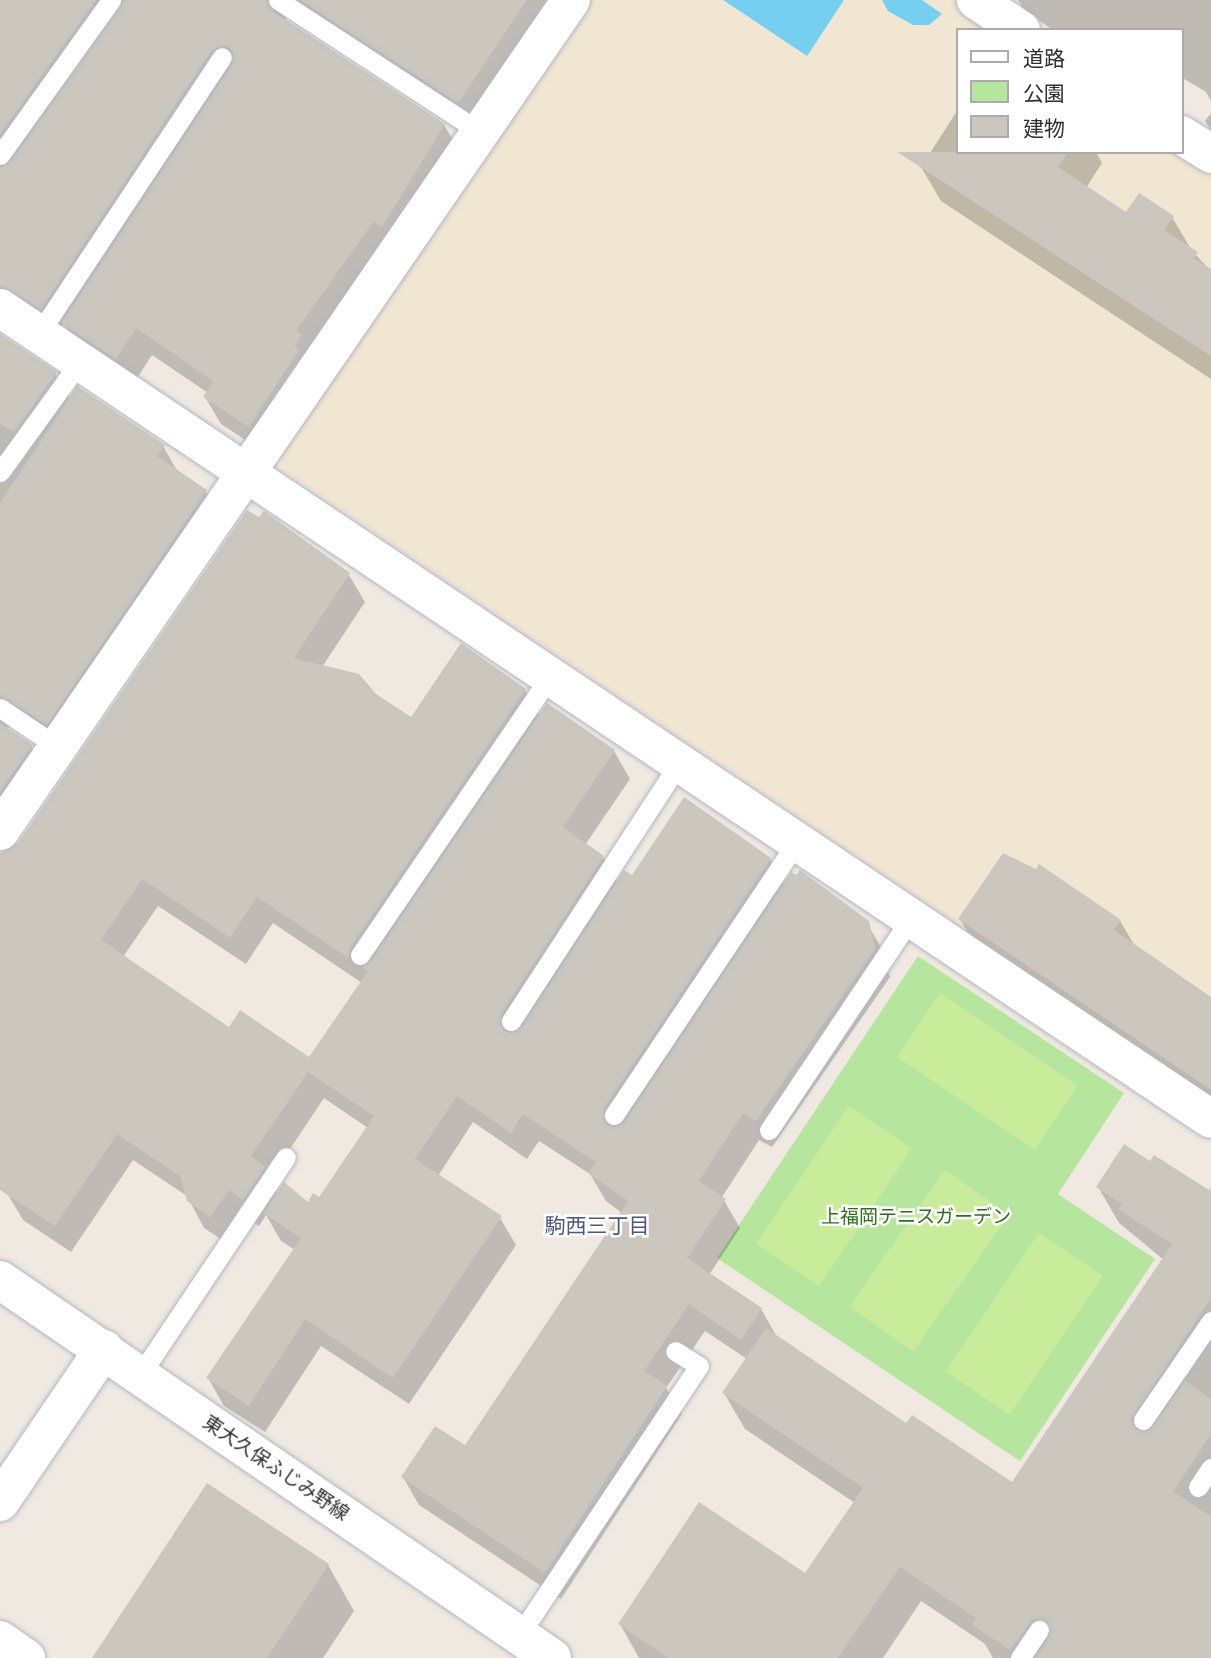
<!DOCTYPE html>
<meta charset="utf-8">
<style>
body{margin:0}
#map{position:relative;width:1211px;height:1658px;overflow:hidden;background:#efe9e1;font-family:"IBM Plex Sans","Noto Sans JP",sans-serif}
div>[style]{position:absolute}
.education>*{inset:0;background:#f0e6d1}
.green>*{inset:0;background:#b6e59e}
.pitch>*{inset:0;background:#c9ec9a;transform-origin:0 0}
.water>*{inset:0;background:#75cff0}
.shadow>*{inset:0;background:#0003}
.building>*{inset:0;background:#cbc7bf}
.roads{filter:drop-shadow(0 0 2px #b4b7c1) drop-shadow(0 0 2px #b4b7c1)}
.service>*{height:19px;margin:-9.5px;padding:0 9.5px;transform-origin:9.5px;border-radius:9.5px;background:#fff}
.minor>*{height:38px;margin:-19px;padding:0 19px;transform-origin:19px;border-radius:19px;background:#fff}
.secondary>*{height:38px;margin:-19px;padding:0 19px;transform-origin:19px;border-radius:19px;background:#fff}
span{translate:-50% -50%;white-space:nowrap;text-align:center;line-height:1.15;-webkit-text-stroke:5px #fff;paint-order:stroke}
.park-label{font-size:19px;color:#2c6e1b}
.street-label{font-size:19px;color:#2e2e2e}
.neighbourhood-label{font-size:21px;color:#4d5680}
.legend{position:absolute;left:956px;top:28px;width:228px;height:126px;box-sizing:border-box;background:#fff;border:2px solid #ababab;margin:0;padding:9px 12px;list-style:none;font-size:21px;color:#2e2e2e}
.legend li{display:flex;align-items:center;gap:14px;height:35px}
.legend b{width:35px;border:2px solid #ababab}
</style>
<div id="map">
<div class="education">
<div style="clip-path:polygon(582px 0,955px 0,1001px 30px,957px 30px,957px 152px,1181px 152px,1211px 168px,1211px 1094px,285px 472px,278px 446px)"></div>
</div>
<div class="green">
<div style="clip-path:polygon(918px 956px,1124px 1093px,1058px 1194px,1155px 1259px,1020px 1461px,717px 1258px)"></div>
</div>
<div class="pitch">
<div style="left:940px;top:993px;width:166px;height:77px;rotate:34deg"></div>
<div style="left:849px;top:1106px;width:76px;height:166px;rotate:34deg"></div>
<div style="left:945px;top:1170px;width:78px;height:167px;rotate:35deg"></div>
<div style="left:1039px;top:1233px;width:77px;height:167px;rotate:34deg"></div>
</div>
<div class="water">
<div style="clip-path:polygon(723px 0,844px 0,807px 56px)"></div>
<div style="clip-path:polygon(882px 0,922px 0,942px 14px,929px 25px,913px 25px,888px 11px)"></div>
</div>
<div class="shadow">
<div style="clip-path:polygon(0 0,573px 0,474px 129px,289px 16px,284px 20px,444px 125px,460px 152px,265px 453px,221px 424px,205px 397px,208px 393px,152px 355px,132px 386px,79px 350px,64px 324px,57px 335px,0 322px)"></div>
<div style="clip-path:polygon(1018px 0,1211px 0,1211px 101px,1206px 92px,1181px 77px,1181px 30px,1053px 30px,1024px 10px)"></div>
<div style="clip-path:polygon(957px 111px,957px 152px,1096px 152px,1102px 163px,1086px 188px,1126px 214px,1172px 217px,1192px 251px,1211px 271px,1211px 379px,941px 201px,921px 167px)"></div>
<div style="clip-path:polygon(1211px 113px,1211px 131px,1205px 121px)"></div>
<div style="clip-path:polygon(0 336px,56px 374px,70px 399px,163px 446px,179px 474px,206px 492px,222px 519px,63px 751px,23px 724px,5px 728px,31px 746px,47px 773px,0 847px)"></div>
<div style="clip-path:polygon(evenodd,349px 575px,365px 602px,322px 667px,412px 720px,462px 646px,525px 691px,540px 716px,614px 751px,630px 779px,585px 845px,603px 857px,618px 883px,770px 859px,785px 885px,867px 923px,883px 951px,890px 977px,772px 1147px,759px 1140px,722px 1197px,740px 1228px,709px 1275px,761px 1309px,777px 1337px,907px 1426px,1013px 1484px,1164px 1260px,1119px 1223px,1098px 1187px,1151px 1163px,1209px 1192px,1211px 1189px,1211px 1658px,993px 1658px,985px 1644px,921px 1601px,883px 1658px,639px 1658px,620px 1624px,806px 1576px,855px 1503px,745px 1429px,724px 1393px,747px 1359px,705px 1331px,666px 1388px,682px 1414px,561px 1599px,419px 1505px,403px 1477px,465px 1448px,622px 1213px,606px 1201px,590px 1174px,539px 1141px,527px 1159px,473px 1122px,438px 1176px,500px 1218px,516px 1245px,409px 1404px,321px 1346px,265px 1432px,224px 1406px,208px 1378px,295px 1250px,281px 1241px,266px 1215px,259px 1226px,245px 1216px,227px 1243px,204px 1228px,187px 1196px,133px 1160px,71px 1252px,23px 1220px,7px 1193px,0 1109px,0 854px,19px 845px,349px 575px,158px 906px,246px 964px,273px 923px,362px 983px,310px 1059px,230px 1030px,123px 957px,158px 906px,349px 575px,324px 1098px,368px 1128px,320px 1200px,309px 1204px,278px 1194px,270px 1179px,324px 1098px)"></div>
<div style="clip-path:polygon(960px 919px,1120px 921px,1135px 946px,1211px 998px,1211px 1114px,984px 960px)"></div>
<div style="clip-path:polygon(328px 1565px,354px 1611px,323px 1658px,94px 1658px)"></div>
</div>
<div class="building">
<div style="clip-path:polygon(0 0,96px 0,0 134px)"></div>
<div style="clip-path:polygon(123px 0,266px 0,271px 10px,445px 124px,382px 227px,373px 222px,296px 331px,302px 335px,295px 346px,299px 350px,249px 427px,203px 397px,213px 381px,136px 328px,116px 359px,61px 323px,232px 64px,233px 52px,228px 46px,212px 50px,41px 309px,0 286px,0 167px,10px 162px)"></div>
<div style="clip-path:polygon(300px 0,527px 0,458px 103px)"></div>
<div style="clip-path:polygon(897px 152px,1068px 152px,1058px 167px,1126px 212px,1139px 193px,1174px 216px,1164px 230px,1198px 252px,1194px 258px,1211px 269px,1211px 356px)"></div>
<div style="clip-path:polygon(0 334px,57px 372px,14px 432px,0 424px)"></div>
<div style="clip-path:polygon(77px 386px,165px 445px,157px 456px,207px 490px,47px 725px,0 696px,0 503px)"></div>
<div style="clip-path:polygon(247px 510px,259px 517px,264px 511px,350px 573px,294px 658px,359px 674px,376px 694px,411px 717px,461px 643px,526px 689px,350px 948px,348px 958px,257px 897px,230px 938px,142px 879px,101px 940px,229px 1027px,240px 1010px,309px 1057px,368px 971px,361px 967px,370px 962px,547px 703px,615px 750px,563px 827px,604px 856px,501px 1014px,504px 1031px,511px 1033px,521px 1028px,624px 870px,632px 875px,684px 797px,771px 858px,604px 1108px,607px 1125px,614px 1127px,624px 1122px,791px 872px,796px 875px,800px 870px,869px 921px,875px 949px,756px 1121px,743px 1113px,699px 1181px,726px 1199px,687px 1258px,762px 1308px,741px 1340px,689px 1304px,644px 1371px,667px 1386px,545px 1573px,401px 1477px,435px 1426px,465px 1445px,628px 1201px,588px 1173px,596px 1162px,523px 1114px,511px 1133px,457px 1096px,415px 1159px,502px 1216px,393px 1378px,305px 1319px,249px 1406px,206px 1378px,301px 1238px,263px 1213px,284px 1182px,308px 1202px,313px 1193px,319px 1197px,374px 1116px,308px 1072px,251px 1156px,265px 1167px,243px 1200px,229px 1190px,210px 1217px,187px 1201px,180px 1176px,117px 1134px,55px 1226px,0 1190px,0 853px,18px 843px)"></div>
<div style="clip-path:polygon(0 723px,33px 745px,0 792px)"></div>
<div style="clip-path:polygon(1003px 853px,1036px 869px,1039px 864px,1121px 920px,1114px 930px,1211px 997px,1211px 1090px,958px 919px)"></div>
<div style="clip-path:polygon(1124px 1144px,1150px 1161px,1154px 1155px,1209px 1190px,1211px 1187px,1211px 1298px,1131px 1420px,1137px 1430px,1149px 1431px,1185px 1381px,1211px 1399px,1211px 1434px,1173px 1492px,1211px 1516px,1211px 1658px,1035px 1658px,1051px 1632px,1046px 1620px,1033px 1619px,1010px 1650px,972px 1625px,976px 1618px,900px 1567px,838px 1658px,669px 1658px,618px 1624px,699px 1502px,805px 1573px,863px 1488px,722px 1393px,766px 1328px,906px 1423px,912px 1415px,1012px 1482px,1172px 1244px,1118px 1209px,1122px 1204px,1096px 1187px)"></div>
<div style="clip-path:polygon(207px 1483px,329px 1564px,267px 1658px,92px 1658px)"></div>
</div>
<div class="roads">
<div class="service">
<div style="left:278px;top:0;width:244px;rotate:33.1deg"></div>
<div style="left:0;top:155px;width:191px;rotate:-54.4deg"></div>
<div style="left:38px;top:335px;width:333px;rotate:-56.5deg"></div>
<div style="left:0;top:472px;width:135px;rotate:-54.1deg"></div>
<div style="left:0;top:708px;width:70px;rotate:33.9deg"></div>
<div style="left:360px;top:955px;width:335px;rotate:-55.7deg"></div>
<div style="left:511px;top:1021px;width:308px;rotate:-56.9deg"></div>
<div style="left:614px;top:1115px;width:327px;rotate:-56.2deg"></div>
<div style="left:769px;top:1130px;width:257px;rotate:-56.2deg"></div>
<div style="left:140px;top:1375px;width:262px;rotate:-56.2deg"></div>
<div style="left:1143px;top:1420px;width:120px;rotate:-55.5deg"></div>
<div style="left:1198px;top:1487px;width:23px;rotate:-56deg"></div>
<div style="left:520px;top:1634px;width:322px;rotate:-56.3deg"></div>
<div style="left:699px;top:1366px;width:28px;rotate:-148deg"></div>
<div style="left:1020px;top:1658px;width:34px;rotate:-56deg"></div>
</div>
<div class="minor">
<div style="left:976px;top:0;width:54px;rotate:33.7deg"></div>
<div style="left:1181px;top:135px;width:36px;rotate:32deg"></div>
<div style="left:0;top:308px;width:1457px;rotate:33.81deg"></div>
<div style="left:0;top:831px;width:1008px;rotate:-55.51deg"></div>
<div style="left:0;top:1502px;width:185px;rotate:-55.8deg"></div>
<div style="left:0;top:1640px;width:32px;rotate:35deg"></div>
</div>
<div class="secondary">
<div style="left:0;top:1280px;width:669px;rotate:34.4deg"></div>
</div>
</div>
<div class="park-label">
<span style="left:916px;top:1217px">上福岡テニスガーデン</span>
</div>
<div class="street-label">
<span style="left:276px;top:1468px;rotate:34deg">東大久保ふじみ野線</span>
</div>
<div class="neighbourhood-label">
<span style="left:597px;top:1225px">駒西三丁目</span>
</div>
<ul class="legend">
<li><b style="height:9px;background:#fff"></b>道路</li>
<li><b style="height:19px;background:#b6e59e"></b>公園</li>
<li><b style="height:19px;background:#cbc7bf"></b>建物</li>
</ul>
</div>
